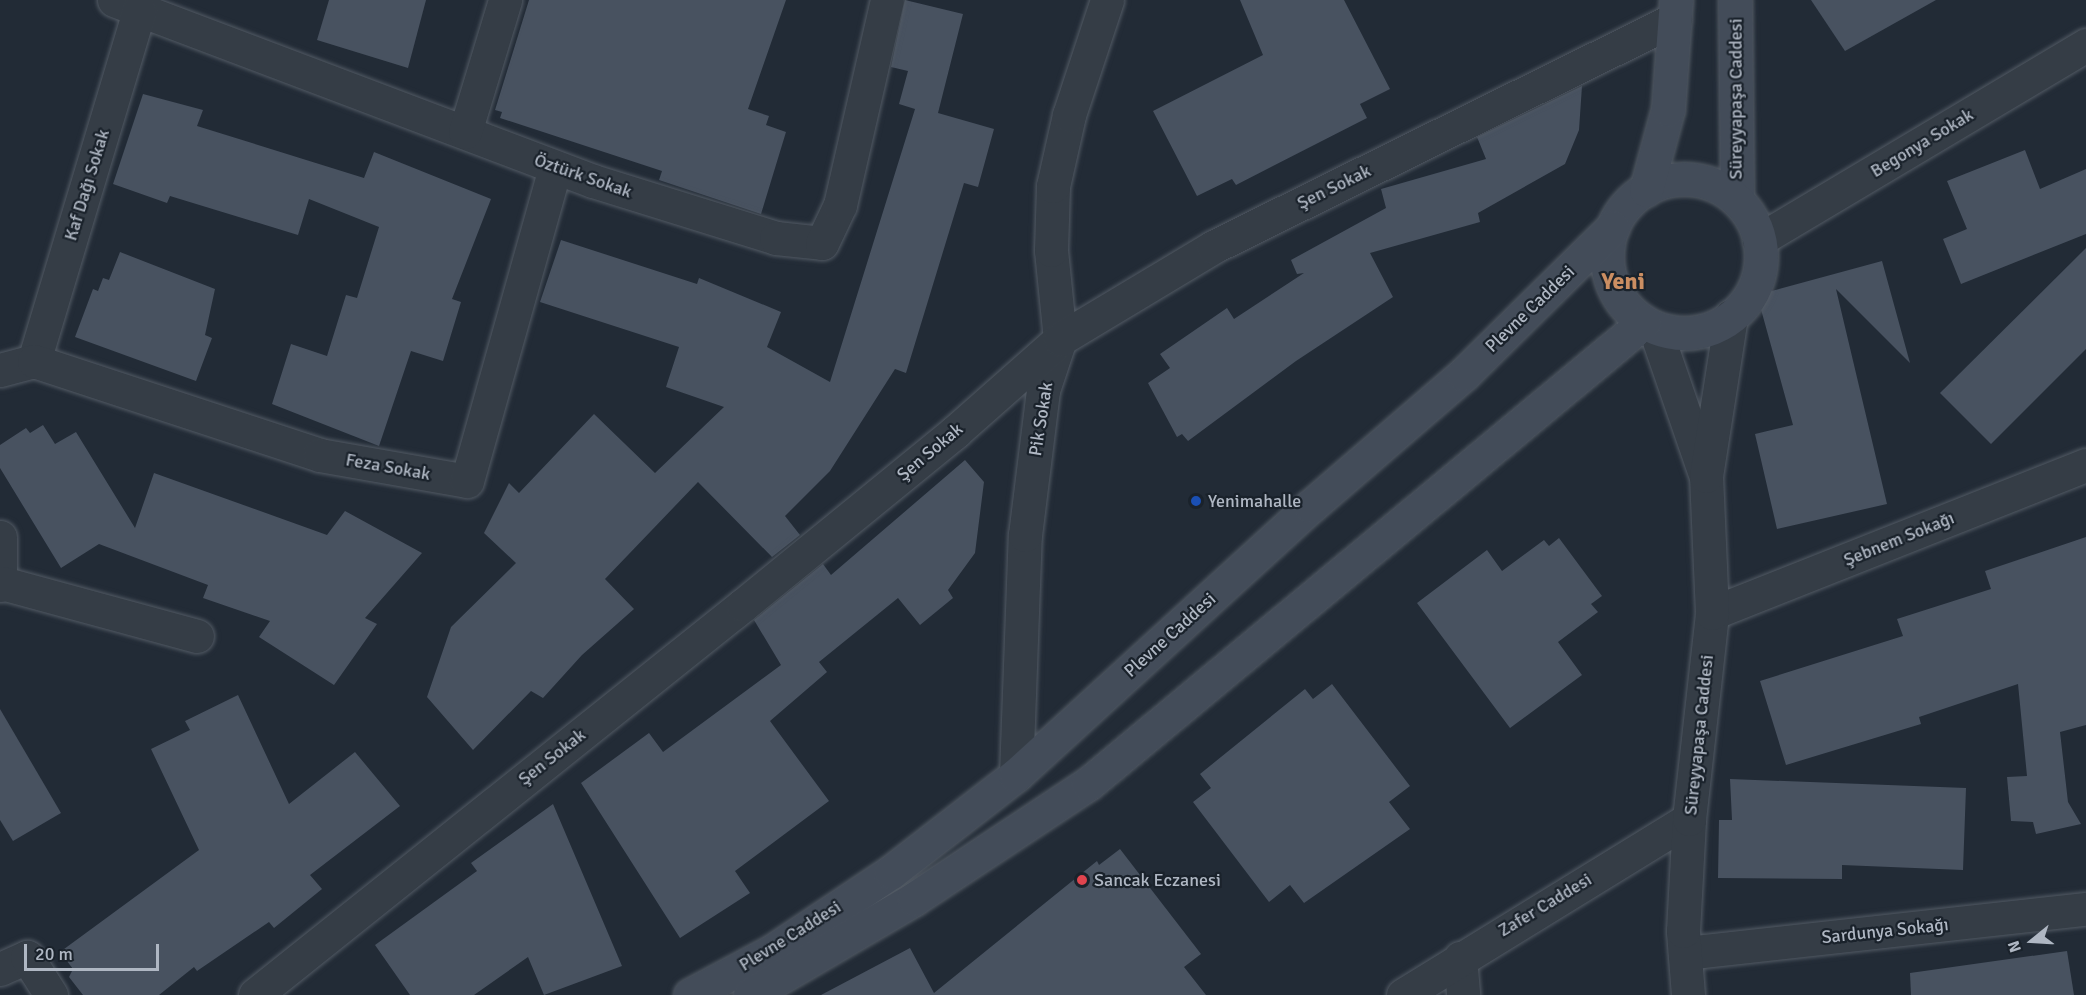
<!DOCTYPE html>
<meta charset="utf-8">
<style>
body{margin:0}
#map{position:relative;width:2086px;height:995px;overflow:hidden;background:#222b36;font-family:Signika,sans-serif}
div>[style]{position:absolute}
.building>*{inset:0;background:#485260}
.roads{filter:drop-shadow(0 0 2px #525a64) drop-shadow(0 0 2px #525a64)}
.minor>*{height:33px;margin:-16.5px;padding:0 16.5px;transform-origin:16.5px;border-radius:16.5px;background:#353d46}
.tertiary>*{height:33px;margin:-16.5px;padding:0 16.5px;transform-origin:16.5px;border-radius:16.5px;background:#353d46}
.secondary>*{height:33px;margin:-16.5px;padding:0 16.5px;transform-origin:16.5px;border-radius:16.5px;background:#434c59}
.secondary>.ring{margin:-16.5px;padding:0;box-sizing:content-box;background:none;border:33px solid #434c59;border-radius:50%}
.dots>*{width:16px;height:16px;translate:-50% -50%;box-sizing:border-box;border:3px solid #1a222b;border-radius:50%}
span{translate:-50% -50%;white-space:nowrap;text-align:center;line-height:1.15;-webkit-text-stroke:4.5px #1a222b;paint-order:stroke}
.street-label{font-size:18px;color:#afb7c3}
.poi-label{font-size:18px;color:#afb7c3}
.left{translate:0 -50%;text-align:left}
.district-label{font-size:24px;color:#cb8e62;font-weight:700}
.north{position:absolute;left:2002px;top:911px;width:60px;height:60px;-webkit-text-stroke:4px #1a222b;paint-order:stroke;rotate:252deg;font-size:16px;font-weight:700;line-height:24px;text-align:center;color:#afb7c3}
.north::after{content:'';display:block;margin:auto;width:21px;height:27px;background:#afb7c3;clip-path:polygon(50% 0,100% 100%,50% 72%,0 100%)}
.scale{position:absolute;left:24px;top:944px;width:135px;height:27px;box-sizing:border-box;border:3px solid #afb7c3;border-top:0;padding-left:8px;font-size:18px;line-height:21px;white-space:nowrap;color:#afb7c3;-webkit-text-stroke:4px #1a222b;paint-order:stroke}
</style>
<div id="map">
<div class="building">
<div style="clip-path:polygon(329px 0,426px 0,408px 68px,317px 40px)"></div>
<div style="clip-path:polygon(529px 0,786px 0,748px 109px,769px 116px,766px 125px,786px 132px,761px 214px,659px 180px,662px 171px,500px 118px,502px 112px,495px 110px)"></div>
<div style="clip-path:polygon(905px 0,963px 14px,938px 113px,994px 129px,978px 187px,964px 183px,906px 373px,895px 369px,830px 471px,785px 516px,800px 535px,772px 557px,698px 482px,605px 579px,634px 609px,582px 655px,543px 698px,531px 691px,473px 750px,427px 697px,451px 627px,516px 563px,484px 533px,509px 483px,519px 493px,594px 414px,655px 473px,724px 407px,666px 387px,679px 347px,540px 302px,561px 240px,697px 284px,699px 278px,781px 312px,767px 347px,830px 382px,915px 109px,899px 104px,908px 71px,891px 67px)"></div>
<div style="clip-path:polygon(1240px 0,1344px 0,1390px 89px,1360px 104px,1367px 118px,1236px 185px,1232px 179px,1197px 196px,1153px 111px,1263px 55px)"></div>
<div style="clip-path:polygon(1811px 0,1936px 0,1845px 51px)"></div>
<div style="clip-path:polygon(1582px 86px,1579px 130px,1565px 164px,1478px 213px,1480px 222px,1370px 253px,1393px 297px,1296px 361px,1188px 441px,1182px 434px,1177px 437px,1148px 383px,1170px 368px,1160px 354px,1227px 308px,1234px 319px,1304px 273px,1297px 274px,1291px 260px,1386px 208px,1381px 189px,1486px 159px,1477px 137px)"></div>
<div style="clip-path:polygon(143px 94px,203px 110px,197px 126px,364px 178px,374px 152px,491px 199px,452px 299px,461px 302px,443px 361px,411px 351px,379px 446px,272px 404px,291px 344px,327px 356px,346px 295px,357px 298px,379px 227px,309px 199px,298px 235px,170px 196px,167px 203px,113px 184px)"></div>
<div style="clip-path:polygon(2025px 150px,2040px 189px,2086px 169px,2086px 234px,1961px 284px,1943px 239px,1967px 229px,1947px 181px)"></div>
<div style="clip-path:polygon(2086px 248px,2086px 349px,1991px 444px,1940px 393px)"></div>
<div style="clip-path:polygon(120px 252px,215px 289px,205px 335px,212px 338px,196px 381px,75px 337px,93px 289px,98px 291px,103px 278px,109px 280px)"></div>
<div style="clip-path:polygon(1882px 261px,1910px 363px,1836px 289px,1887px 504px,1777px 529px,1755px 434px,1793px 425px,1757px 295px)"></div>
<div style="clip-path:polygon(43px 425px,55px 444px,76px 432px,135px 528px,154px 473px,327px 535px,345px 511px,422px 553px,365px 618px,377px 624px,334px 685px,259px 637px,270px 621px,203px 598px,208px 585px,99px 544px,61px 568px,0 468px,0 445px,26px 428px,30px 433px)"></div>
<div style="clip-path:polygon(965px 460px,984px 482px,975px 553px,948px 590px,953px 598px,920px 625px,898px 598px,819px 662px,827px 672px,770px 721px,829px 801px,735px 871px,750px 893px,680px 938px,581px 783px,649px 733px,663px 752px,781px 665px,754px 620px,823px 564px,831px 575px)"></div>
<div style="clip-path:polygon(2086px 537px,2086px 725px,2060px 732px,2068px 802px,2081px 824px,2036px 834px,2033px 822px,2011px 821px,2007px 777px,2027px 776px,2018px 684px,1919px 717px,1921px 724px,1786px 765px,1760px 681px,1903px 636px,1897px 619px,1991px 589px,1985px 571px)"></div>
<div style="clip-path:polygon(1559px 538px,1602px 596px,1591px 604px,1598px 612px,1558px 642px,1582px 675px,1510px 728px,1417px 603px,1487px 550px,1502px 571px,1544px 540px,1549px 546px)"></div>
<div style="clip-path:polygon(1332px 684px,1410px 786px,1389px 802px,1410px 829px,1304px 903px,1290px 885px,1269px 902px,1193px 802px,1211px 788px,1200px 774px,1305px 689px,1313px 699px)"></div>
<div style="clip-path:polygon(238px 695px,289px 804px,355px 752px,400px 806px,310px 875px,322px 889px,274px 928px,269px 922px,197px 971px,194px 967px,159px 995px,83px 995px,69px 977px,73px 969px,60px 952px,199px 850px,151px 749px,190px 730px,185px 721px)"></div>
<div style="clip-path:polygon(0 709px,61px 813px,13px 841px,0 820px)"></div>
<div style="clip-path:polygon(1730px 779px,1966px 788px,1963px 870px,1842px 865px,1842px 879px,1718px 878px,1719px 820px,1732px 820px)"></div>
<div style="clip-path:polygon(553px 804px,622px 966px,544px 995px,528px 957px,474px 995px,410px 995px,375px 945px,477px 871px,471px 863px)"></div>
<div style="clip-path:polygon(1120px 849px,1201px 954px,1184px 967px,1206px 995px,821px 995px,910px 948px,934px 993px,1097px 861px,1099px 865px)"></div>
<div style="clip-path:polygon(2067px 951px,2074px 995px,1911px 995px,1910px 973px)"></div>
</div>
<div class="roads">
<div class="minor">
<div style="left:114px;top:0;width:512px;rotate:20.7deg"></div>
<div style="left:593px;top:181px;width:192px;rotate:17.3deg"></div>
<div style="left:776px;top:238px;width:46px;rotate:6.2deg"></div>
<div style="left:822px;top:243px;width:42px;rotate:-64.7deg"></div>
<div style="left:840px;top:205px;width:210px;rotate:-77.1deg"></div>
<div style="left:465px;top:132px;width:138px;rotate:-73.1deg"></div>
<div style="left:1759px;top:240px;width:381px;rotate:-30.8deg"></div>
<div style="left:34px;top:361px;width:366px;rotate:-73.3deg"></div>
<div style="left:0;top:370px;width:35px;rotate:-15deg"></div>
<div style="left:34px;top:361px;width:301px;rotate:18.2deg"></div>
<div style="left:320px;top:455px;width:149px;rotate:10deg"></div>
<div style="left:467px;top:481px;width:325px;rotate:-74.3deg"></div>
<div style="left:0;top:537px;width:48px;rotate:90deg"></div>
<div style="left:2px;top:583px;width:202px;rotate:15.2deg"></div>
<div style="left:1712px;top:613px;width:402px;rotate:-21.6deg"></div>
<div style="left:1016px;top:775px;width:240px;rotate:-87.9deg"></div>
<div style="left:1025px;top:535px;width:146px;rotate:-82.9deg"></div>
<div style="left:1043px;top:390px;width:54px;rotate:-71.6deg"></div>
<div style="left:1060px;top:339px;width:89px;rotate:-95.8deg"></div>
<div style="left:1051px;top:250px;width:64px;rotate:-88.2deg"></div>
<div style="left:1053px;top:186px;width:73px;rotate:-77.3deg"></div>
<div style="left:1069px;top:115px;width:121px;rotate:-71.7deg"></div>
<div style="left:1685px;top:953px;width:403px;rotate:-6.3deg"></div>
<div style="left:1460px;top:958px;width:37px;rotate:85deg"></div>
<div style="left:0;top:969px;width:30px;rotate:-24deg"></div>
<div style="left:27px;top:957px;width:45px;rotate:57.7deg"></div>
<div style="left:255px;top:995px;width:625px;rotate:-38.63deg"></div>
<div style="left:743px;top:605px;width:274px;rotate:-39.2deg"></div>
<div style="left:955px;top:432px;width:140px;rotate:-41.5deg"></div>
<div style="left:1060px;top:339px;width:179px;rotate:-31deg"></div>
<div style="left:1213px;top:247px;width:515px;rotate:-26.27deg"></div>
</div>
<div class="tertiary">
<div style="left:1655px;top:329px;width:150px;rotate:71deg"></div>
<div style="left:1403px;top:995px;width:336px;rotate:-31.6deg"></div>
<div style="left:1688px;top:995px;width:64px;rotate:-94.5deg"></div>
<div style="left:1683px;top:931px;width:112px;rotate:-86.9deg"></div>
<div style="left:1689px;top:819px;width:207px;rotate:-83.6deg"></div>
<div style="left:1712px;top:613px;width:137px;rotate:-92.5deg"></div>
<div style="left:1706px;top:476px;width:162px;rotate:-81.1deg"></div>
</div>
<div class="secondary">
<div style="left:1735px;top:0;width:199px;rotate:89.4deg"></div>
<div class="ring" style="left:1607px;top:179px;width:121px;height:121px"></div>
<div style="left:1646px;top:190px;width:84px;rotate:-74.8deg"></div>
<div style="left:1668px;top:109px;width:109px;rotate:-85.8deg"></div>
<div style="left:690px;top:995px;width:92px;rotate:-28deg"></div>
<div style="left:771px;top:952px;width:144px;rotate:-33.7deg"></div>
<div style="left:891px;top:872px;width:158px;rotate:-37.8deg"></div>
<div style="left:1016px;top:775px;width:399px;rotate:-42.4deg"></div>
<div style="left:1311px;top:506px;width:202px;rotate:-40.8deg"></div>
<div style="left:1464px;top:374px;width:209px;rotate:-44.6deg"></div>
<div style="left:750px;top:995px;width:190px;rotate:-30.3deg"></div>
<div style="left:914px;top:899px;width:209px;rotate:-33.5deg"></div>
<div style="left:1088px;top:784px;width:723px;rotate:-39.72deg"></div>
</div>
</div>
<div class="dots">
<div style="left:1196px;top:501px;background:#1a4fb4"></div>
<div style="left:1082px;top:880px;background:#e0444e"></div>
</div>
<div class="street-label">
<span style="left:1736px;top:99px;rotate:-90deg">Süreyyapaşa Caddesi</span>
<span style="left:1922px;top:143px;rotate:-31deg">Begonya Sokak</span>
<span style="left:583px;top:176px;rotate:19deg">Öztürk Sokak</span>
<span style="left:87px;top:185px;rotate:-73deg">Kaf Dağı Sokak</span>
<span style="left:1334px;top:187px;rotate:-26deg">Şen Sokak</span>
<span style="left:1530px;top:309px;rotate:-44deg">Plevne Caddesi</span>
<span style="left:1041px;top:419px;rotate:-81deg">Pik Sokak</span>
<span style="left:930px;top:452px;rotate:-40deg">Şen Sokak</span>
<span style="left:388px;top:467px;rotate:10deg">Feza Sokak</span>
<span style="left:1899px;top:539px;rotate:-22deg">Şebnem Sokağı</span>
<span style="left:1170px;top:635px;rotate:-42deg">Plevne Caddesi</span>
<span style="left:1699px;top:735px;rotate:-84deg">Süreyyapaşa Caddesi</span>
<span style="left:552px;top:757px;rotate:-38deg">Şen Sokak</span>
<span style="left:1545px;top:905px;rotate:-31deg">Zafer Caddesi</span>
<span style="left:1885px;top:931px;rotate:-6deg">Sardunya Sokağı</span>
<span style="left:790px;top:936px;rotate:-32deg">Plevne Caddesi</span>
</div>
<div class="poi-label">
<span class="left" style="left:1208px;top:501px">Yenimahalle</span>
<span class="left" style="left:1094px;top:880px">Sancak Eczanesi</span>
</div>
<div class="district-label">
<span style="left:1623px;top:282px">Yeni</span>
</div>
<div class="north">N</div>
<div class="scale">20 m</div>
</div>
